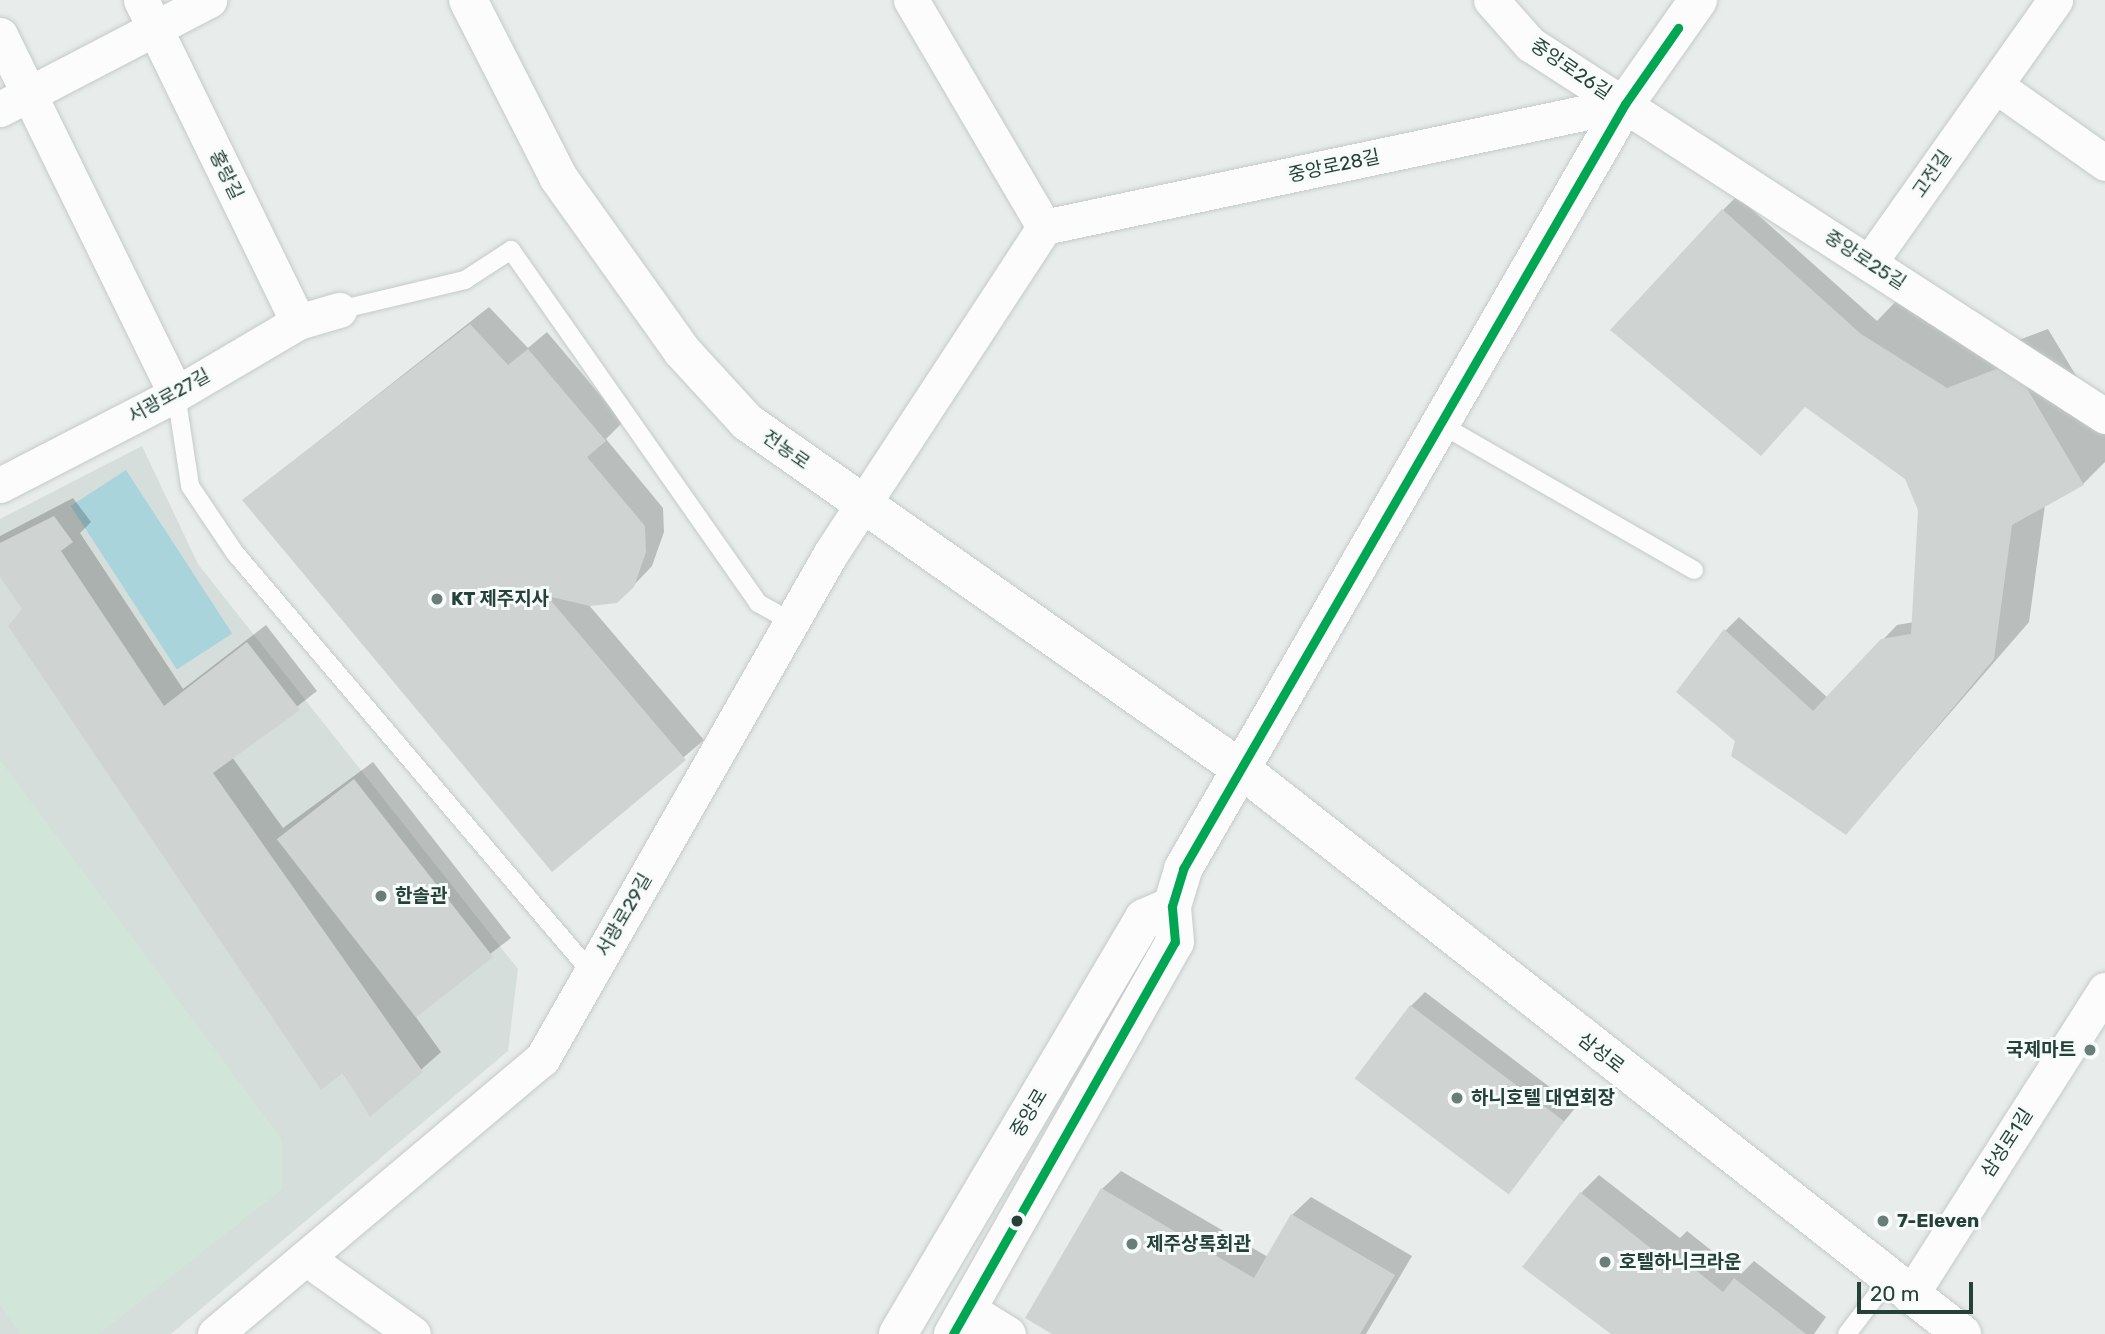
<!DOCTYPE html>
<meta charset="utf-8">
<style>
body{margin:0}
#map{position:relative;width:2105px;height:1334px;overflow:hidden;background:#e8edeb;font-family:Rubik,"Noto Sans KR",sans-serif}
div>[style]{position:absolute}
.built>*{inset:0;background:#d6dedb}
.green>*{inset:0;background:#d1e6d8}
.water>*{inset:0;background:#a9d4db;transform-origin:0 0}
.shadow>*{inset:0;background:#0003}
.building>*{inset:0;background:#cfd4d2;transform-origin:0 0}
.roads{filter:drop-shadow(0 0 2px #c5cac8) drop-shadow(0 0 2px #c5cac8)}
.lane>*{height:18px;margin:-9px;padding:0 9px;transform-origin:9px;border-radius:9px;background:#fcfcfc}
.street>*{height:35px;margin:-17.5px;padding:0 17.5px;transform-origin:17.5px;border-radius:17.5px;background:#fcfcfc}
.secondary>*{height:38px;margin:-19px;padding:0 19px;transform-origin:19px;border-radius:19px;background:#fcfcfc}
.bus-1>*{height:9px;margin:-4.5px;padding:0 4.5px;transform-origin:4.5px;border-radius:4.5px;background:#00a651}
.dots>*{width:19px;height:19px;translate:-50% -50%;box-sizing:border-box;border:4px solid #f7fbf9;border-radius:50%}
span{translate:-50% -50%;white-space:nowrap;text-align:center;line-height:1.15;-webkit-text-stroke:6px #f7fbf9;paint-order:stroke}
.street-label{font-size:19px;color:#24423a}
.poi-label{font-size:19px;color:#24423a;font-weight:700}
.left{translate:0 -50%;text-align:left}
.right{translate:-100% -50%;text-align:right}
.scale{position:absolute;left:1857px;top:1282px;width:116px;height:32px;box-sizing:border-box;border:4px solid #24423a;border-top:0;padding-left:9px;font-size:21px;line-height:24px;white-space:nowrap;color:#24423a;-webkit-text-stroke:5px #f7fbf9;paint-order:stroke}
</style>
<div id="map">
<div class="built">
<div style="clip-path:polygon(142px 446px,198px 564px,518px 969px,508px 1051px,171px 1334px,0 1334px,0 519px)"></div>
</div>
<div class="green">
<div style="clip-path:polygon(0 760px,282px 1140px,282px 1189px,99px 1334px,20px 1334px,0 1304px)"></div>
</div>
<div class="water">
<div style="left:126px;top:470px;width:195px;height:66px;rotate:57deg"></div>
</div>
<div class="shadow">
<div style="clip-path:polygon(1737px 196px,1877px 321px,1898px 299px,1984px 353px,2048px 329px,2105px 424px,2105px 462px,2083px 484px,2045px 505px,2029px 622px,1846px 833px,1737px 741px,1725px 631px,1739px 617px,1828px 698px,1897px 625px,1914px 622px,1920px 509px,1906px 478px,1723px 210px)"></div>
<div style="clip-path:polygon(489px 307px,528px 348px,547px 332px,623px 422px,606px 439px,663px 508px,664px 532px,652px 566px,633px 586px,588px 604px,704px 740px,552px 869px,244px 500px)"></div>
<div style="clip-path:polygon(73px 498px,91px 522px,80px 533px,183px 689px,266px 625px,317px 691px,232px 757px,283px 828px,373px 762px,511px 938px,413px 1013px,441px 1052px,371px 1114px,0 574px,0 536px)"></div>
<div style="clip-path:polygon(1425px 992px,1576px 1107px,1507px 1191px,1411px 1006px)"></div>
<div style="clip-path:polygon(1121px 1171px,1268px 1257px,1292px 1215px,1311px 1197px,1412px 1256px,1366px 1334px,1055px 1334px,1102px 1189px)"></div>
<div style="clip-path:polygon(1599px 1175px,1680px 1238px,1687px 1231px,1741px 1274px,1754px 1261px,1826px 1317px,1814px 1334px,1614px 1334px,1581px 1193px)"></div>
</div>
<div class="building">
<div style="clip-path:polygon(1722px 209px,1861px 334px,1947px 388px,2012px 363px,2084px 485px,2012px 525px,1994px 659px,1846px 835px,1731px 756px,1735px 741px,1676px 692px,1724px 629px,1813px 711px,1881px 639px,1911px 634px,1918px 510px,1905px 479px,1805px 407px,1761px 456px,1610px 330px)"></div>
<div style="clip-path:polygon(470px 324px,508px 365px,528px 349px,606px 441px,587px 457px,645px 526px,646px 552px,634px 587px,617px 603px,590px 606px,547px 596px,686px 760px,552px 872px,242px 500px)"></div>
<div style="clip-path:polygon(54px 516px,73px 542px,61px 551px,164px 706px,247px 642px,300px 710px,213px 773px,423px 1072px,370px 1117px,343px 1073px,321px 1090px,8px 626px,22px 609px,0 577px,0 543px)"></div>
<div style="left:354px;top:779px;width:226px;height:98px;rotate:52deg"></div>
<div style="left:1410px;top:1005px;width:193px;height:92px;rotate:37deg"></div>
<div style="clip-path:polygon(1101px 1188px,1254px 1278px,1291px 1214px,1395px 1275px,1360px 1334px,1052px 1334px,1025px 1318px)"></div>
<div style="clip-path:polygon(1580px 1192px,1663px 1258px,1668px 1248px,1723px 1292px,1734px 1278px,1806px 1334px,1611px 1334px,1522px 1267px)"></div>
</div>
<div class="roads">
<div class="lane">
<div style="left:339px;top:310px;width:130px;rotate:-13.4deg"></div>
<div style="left:465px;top:280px;width:55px;rotate:-33.1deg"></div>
<div style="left:511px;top:250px;width:431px;rotate:55deg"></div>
<div style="left:758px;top:603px;width:39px;rotate:29deg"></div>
<div style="left:176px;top:394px;width:93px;rotate:81.3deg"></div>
<div style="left:190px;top:486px;width:81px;rotate:56.1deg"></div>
<div style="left:235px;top:553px;width:550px;rotate:49.65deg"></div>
<div style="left:1440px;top:424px;width:293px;rotate:29.9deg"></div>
<div style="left:1847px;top:1334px;width:68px;rotate:-52.8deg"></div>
</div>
<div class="street">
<div style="left:141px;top:0;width:358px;rotate:64deg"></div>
<div style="left:911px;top:0;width:263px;rotate:59.6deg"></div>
<div style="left:1491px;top:0;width:59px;rotate:48.4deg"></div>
<div style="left:1530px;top:44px;width:685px;rotate:32.9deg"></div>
<div style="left:0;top:35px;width:400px;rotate:63.9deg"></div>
<div style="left:1995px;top:85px;width:135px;rotate:35.3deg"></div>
<div style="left:0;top:109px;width:236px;rotate:-27.5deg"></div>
<div style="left:1869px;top:263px;width:322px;rotate:-54.7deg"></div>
<div style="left:0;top:485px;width:198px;rotate:-27.3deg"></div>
<div style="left:176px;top:394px;width:142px;rotate:-30.5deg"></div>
<div style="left:298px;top:322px;width:43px;rotate:-16.3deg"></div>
<div style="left:306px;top:1258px;width:131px;rotate:35.4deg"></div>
<div style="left:1910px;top:1296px;width:363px;rotate:-57.5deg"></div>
<div style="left:968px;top:1309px;width:47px;rotate:32deg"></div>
<div style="left:215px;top:1334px;width:427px;rotate:-40.1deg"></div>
<div style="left:542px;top:1059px;width:583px;rotate:-60.27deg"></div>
<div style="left:831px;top:553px;width:389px;rotate:-56.8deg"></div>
<div style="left:1044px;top:227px;width:594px;rotate:-11.95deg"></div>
</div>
<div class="secondary">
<div style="left:468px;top:0;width:199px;rotate:63deg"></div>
<div style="left:558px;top:177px;width:214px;rotate:54.5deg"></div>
<div style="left:682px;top:351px;width:96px;rotate:47.5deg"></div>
<div style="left:747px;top:422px;width:604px;rotate:35.09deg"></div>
<div style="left:1241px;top:769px;width:916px;rotate:38.08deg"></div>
<div style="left:898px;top:1334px;width:483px;rotate:-59.4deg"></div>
<div style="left:1144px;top:918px;width:30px;rotate:-23deg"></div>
<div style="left:953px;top:1334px;width:450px;rotate:-60.5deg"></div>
<div style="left:1175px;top:942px;width:36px;rotate:-95deg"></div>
<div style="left:1172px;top:906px;width:39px;rotate:-73deg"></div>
<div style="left:1183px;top:869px;width:884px;rotate:-59.98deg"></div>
<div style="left:1625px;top:104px;width:127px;rotate:-54.9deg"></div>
</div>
</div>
<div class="bus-1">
<div style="left:953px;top:1334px;width:450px;rotate:-60.5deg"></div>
<div style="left:1175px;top:942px;width:36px;rotate:-95deg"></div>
<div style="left:1172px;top:906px;width:39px;rotate:-73deg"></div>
<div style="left:1183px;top:869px;width:884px;rotate:-59.98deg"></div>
<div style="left:1625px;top:104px;width:93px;rotate:-55.1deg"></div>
</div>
<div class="dots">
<div style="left:437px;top:599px;background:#697e78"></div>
<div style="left:381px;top:896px;background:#697e78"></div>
<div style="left:2090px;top:1050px;background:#697e78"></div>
<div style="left:1457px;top:1098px;background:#697e78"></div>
<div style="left:1017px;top:1221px;background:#24423a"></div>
<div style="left:1883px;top:1221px;background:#697e78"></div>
<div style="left:1132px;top:1244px;background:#697e78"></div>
<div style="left:1605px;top:1262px;background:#697e78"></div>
</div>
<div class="street-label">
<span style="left:1571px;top:69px;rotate:34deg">중앙로26길</span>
<span style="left:1334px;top:166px;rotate:-12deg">중앙로28길</span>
<span style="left:1932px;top:174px;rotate:-55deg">고전길</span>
<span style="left:226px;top:175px;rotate:64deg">홍랑길</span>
<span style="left:1865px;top:260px;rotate:33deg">중앙로25길</span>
<span style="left:169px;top:396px;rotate:-29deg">서광로27길</span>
<span style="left:786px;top:450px;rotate:35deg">전농로</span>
<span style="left:624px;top:915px;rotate:-60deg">서광로29길</span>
<span style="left:1601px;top:1053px;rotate:38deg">삼성로</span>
<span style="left:1029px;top:1113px;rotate:-59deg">중앙로</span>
<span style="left:2007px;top:1143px;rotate:-57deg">삼성로1길</span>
</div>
<div class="poi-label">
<span class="left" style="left:451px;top:599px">KT 제주지사</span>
<span class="left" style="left:395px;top:896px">한솔관</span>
<span class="right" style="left:2076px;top:1050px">국제마트</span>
<span class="left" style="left:1471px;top:1098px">하니호텔 대연회장</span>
<span class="left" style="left:1897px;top:1221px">7-Eleven</span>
<span class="left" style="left:1146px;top:1244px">제주상록회관</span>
<span class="left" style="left:1619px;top:1262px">호텔하니크라운</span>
</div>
<div class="scale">20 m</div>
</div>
